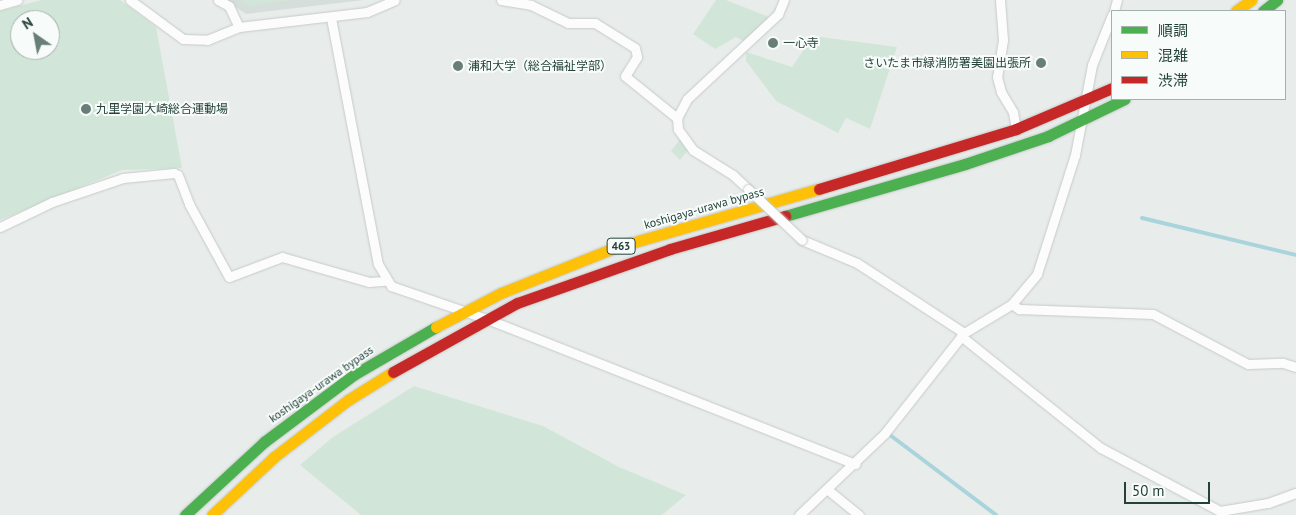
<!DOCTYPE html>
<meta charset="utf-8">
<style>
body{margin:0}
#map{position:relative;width:1296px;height:515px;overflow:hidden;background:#e8edeb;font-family:"PT Sans","Noto Sans JP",sans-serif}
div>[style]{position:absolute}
.built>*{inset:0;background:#d6dedb}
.green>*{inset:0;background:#d1e6d8}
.stream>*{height:4px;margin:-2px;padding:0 2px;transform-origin:2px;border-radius:2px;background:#a9d4db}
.roads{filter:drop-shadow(0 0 1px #c5cac8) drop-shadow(0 0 1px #c5cac8)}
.street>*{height:9px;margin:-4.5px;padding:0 4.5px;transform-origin:4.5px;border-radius:4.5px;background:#fcfcfc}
.fast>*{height:11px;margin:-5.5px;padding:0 5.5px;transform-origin:5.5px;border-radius:5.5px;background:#4caf50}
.slow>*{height:11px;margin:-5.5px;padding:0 5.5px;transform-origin:5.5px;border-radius:5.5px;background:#ffc107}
.jam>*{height:11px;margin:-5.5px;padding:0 5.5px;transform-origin:5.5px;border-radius:5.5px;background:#c62828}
.bridges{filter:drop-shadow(0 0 1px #c5cac8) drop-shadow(0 0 1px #c5cac8)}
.street-bridge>*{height:9px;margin:-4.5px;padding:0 4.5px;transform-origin:4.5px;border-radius:4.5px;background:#fcfcfc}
.dots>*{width:14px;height:14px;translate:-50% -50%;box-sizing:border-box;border:2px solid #f7fbf9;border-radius:50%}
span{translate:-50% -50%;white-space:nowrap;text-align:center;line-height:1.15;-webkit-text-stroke:4px #f7fbf9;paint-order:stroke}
.shield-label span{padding:1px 4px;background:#f7fbf9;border:1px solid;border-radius:4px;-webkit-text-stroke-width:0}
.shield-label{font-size:11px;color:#24423a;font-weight:700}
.poi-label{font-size:12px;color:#24423a}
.left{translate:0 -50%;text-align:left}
.right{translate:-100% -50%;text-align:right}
.street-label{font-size:12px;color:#24423a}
.legend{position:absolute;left:1111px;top:10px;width:175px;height:90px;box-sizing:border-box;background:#f7fbf9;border:1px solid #a3b1ad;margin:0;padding:6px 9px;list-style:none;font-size:15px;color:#24423a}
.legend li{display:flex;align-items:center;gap:10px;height:25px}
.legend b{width:25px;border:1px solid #a3b1ad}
.north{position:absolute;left:10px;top:10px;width:50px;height:50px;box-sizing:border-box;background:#f7fbf9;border:1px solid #a3b1ad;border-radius:50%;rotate:327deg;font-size:14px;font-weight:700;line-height:20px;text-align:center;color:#24423a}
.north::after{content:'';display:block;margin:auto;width:18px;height:22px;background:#697e78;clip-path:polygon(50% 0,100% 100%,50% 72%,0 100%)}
.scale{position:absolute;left:1124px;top:482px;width:86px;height:22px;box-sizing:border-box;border:2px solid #24423a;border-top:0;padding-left:6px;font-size:15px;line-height:18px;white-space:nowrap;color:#24423a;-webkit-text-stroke:4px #f7fbf9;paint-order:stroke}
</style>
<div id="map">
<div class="built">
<div style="clip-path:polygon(225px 0,364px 0,246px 14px)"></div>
</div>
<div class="green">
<div style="clip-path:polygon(evenodd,41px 0,120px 0,156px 27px,182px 168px,122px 170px,0 220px,0 11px,41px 0,20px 20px,50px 20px,50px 50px,20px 50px,20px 20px)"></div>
<div style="clip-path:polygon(241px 0,290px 0,250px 6px)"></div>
<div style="clip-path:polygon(716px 0,726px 0,769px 17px,745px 42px,736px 37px,715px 49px,693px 34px)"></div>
<div style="clip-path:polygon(813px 36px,897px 47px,870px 129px,846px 118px,838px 133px,776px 101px,746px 61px,746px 52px,792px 67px)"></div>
<div style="clip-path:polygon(680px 139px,688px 150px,680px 160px,671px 151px)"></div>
<div style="clip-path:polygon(414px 386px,543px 426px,619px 467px,686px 495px,662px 515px,361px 515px,300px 465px,333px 437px)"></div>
</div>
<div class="stream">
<div style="left:1142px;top:218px;width:158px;rotate:13.5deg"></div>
<div style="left:890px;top:435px;width:133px;rotate:37deg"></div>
</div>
<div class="roads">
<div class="street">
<div style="left:130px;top:0;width:66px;rotate:36.3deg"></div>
<div style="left:183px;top:39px;width:24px;rotate:2deg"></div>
<div style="left:207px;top:40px;width:35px;rotate:-22deg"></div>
<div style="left:239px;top:27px;width:129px;rotate:-6.7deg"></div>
<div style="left:367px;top:12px;width:30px;rotate:-23deg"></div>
<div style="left:218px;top:0;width:13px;rotate:29deg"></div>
<div style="left:229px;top:6px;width:23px;rotate:65deg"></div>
<div style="left:501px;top:0;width:30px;rotate:9deg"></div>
<div style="left:531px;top:5px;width:41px;rotate:25.9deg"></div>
<div style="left:568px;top:23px;width:27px"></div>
<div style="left:595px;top:23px;width:47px;rotate:32deg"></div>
<div style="left:635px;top:48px;width:9px;rotate:77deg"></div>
<div style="left:637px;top:57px;width:22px;rotate:122deg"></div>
<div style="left:625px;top:76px;width:67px;rotate:38.9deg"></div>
<div style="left:1000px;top:0;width:40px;rotate:85.7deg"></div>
<div style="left:1003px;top:40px;width:37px;rotate:99deg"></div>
<div style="left:997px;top:77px;width:16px;rotate:75deg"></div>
<div style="left:1001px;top:92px;width:23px;rotate:59deg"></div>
<div style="left:1013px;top:112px;width:17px;rotate:80deg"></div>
<div style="left:0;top:5px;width:18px;rotate:-16deg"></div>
<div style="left:1114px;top:11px;width:11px;rotate:-75deg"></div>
<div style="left:331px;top:18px;width:250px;rotate:79.2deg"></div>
<div style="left:378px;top:264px;width:26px;rotate:59deg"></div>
<div style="left:391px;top:286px;width:102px;rotate:19deg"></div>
<div style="left:487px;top:319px;width:396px;rotate:21.5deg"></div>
<div style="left:748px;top:189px;width:21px;rotate:-137deg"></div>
<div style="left:733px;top:175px;width:47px;rotate:-148deg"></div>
<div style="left:693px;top:150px;width:26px;rotate:-126deg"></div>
<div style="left:678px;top:129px;width:11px;rotate:-95deg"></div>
<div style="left:677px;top:118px;width:21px;rotate:-62deg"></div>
<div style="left:687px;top:99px;width:125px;rotate:-43deg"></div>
<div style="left:778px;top:14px;width:15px;rotate:-67deg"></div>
<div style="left:0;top:227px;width:58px;rotate:-25.7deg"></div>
<div style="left:52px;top:202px;width:75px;rotate:-18.7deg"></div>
<div style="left:123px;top:178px;width:51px;rotate:-5.6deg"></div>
<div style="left:174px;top:173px;width:4px;rotate:27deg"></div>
<div style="left:178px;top:175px;width:31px;rotate:69deg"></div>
<div style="left:189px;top:204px;width:83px;rotate:61.3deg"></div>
<div style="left:229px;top:277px;width:57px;rotate:-20.7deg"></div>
<div style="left:282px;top:257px;width:91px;rotate:16deg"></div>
<div style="left:369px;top:282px;width:16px;rotate:-4deg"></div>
<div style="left:802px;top:240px;width:60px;rotate:22.7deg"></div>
<div style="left:857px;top:263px;width:128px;rotate:33.2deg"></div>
<div style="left:1012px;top:304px;width:9px;rotate:36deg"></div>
<div style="left:1019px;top:309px;width:134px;rotate:2.1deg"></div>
<div style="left:1153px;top:314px;width:107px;rotate:27.8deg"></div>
<div style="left:1248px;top:364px;width:35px;rotate:-2deg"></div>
<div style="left:1283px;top:363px;width:14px;rotate:17deg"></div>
<div style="left:961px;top:336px;width:179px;rotate:38.7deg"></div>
<div style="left:1101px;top:448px;width:135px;rotate:27.9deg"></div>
<div style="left:1220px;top:511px;width:49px;rotate:-9.5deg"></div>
<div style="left:1268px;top:503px;width:30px;rotate:-20deg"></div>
<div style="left:828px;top:490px;width:40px;rotate:39deg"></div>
<div style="left:799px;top:515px;width:119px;rotate:-43.6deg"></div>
<div style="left:885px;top:433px;width:127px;rotate:-51.7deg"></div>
<div style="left:964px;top:333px;width:56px;rotate:-31.1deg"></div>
<div style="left:1012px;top:304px;width:39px;rotate:-50deg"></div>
<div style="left:1037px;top:274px;width:125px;rotate:-72.3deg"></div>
<div style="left:1075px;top:155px;width:92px;rotate:-79.3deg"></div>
<div style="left:1092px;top:65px;width:54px;rotate:-68.2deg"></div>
</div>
<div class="fast">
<div style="left:1263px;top:11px;width:18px;rotate:-38deg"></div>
<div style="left:785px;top:216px;width:187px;rotate:-16.1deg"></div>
<div style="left:965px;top:164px;width:88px;rotate:-18.6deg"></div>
<div style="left:1048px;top:136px;width:85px;rotate:-25.7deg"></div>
<div style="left:185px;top:515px;width:108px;rotate:-42.7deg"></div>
<div style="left:264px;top:442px;width:114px;rotate:-36.8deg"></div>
<div style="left:355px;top:374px;width:94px;rotate:-30.1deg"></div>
</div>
<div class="slow">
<div style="left:1236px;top:11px;width:19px;rotate:-36deg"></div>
<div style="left:436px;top:327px;width:73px;rotate:-27.6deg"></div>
<div style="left:501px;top:293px;width:122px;rotate:-21.7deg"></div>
<div style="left:614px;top:248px;width:213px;rotate:-16.1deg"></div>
<div style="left:212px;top:515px;width:85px;rotate:-43.1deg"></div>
<div style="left:274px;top:457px;width:93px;rotate:-37.6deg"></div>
<div style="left:348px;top:400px;width:53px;rotate:-31.9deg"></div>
</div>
<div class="jam">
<div style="left:819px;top:189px;width:206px;rotate:-16.9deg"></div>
<div style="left:1016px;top:129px;width:104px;rotate:-23.1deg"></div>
<div style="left:393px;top:372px;width:142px;rotate:-29.1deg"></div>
<div style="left:517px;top:303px;width:162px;rotate:-19.4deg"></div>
<div style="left:670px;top:249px;width:120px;rotate:-16deg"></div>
</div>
</div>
<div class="bridges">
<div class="street-bridge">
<div style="left:748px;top:189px;width:74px;rotate:43.4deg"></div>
</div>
</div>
<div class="dots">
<div style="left:773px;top:43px;background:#697e78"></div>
<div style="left:1041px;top:63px;background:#697e78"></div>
<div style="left:458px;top:66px;background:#697e78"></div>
<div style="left:86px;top:109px;background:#697e78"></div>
</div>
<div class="shield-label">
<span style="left:621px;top:246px">463</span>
</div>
<div class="poi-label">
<span class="left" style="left:783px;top:43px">一心寺</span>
<span class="right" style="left:1031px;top:63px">さいたま市緑消防署美園出張所</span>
<span class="left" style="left:468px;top:66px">浦和大学（総合福祉学部）</span>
<span class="left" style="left:96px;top:109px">九里学園大崎総合運動場</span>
</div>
<div class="street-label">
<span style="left:704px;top:208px;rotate:-16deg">koshigaya-urawa bypass</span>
<span style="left:321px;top:384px;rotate:-35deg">koshigaya-urawa bypass</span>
</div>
<ul class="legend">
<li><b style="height:6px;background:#4caf50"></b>順調</li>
<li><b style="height:6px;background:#ffc107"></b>混雑</li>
<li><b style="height:6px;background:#c62828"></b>渋滞</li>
</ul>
<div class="north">N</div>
<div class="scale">50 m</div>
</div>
